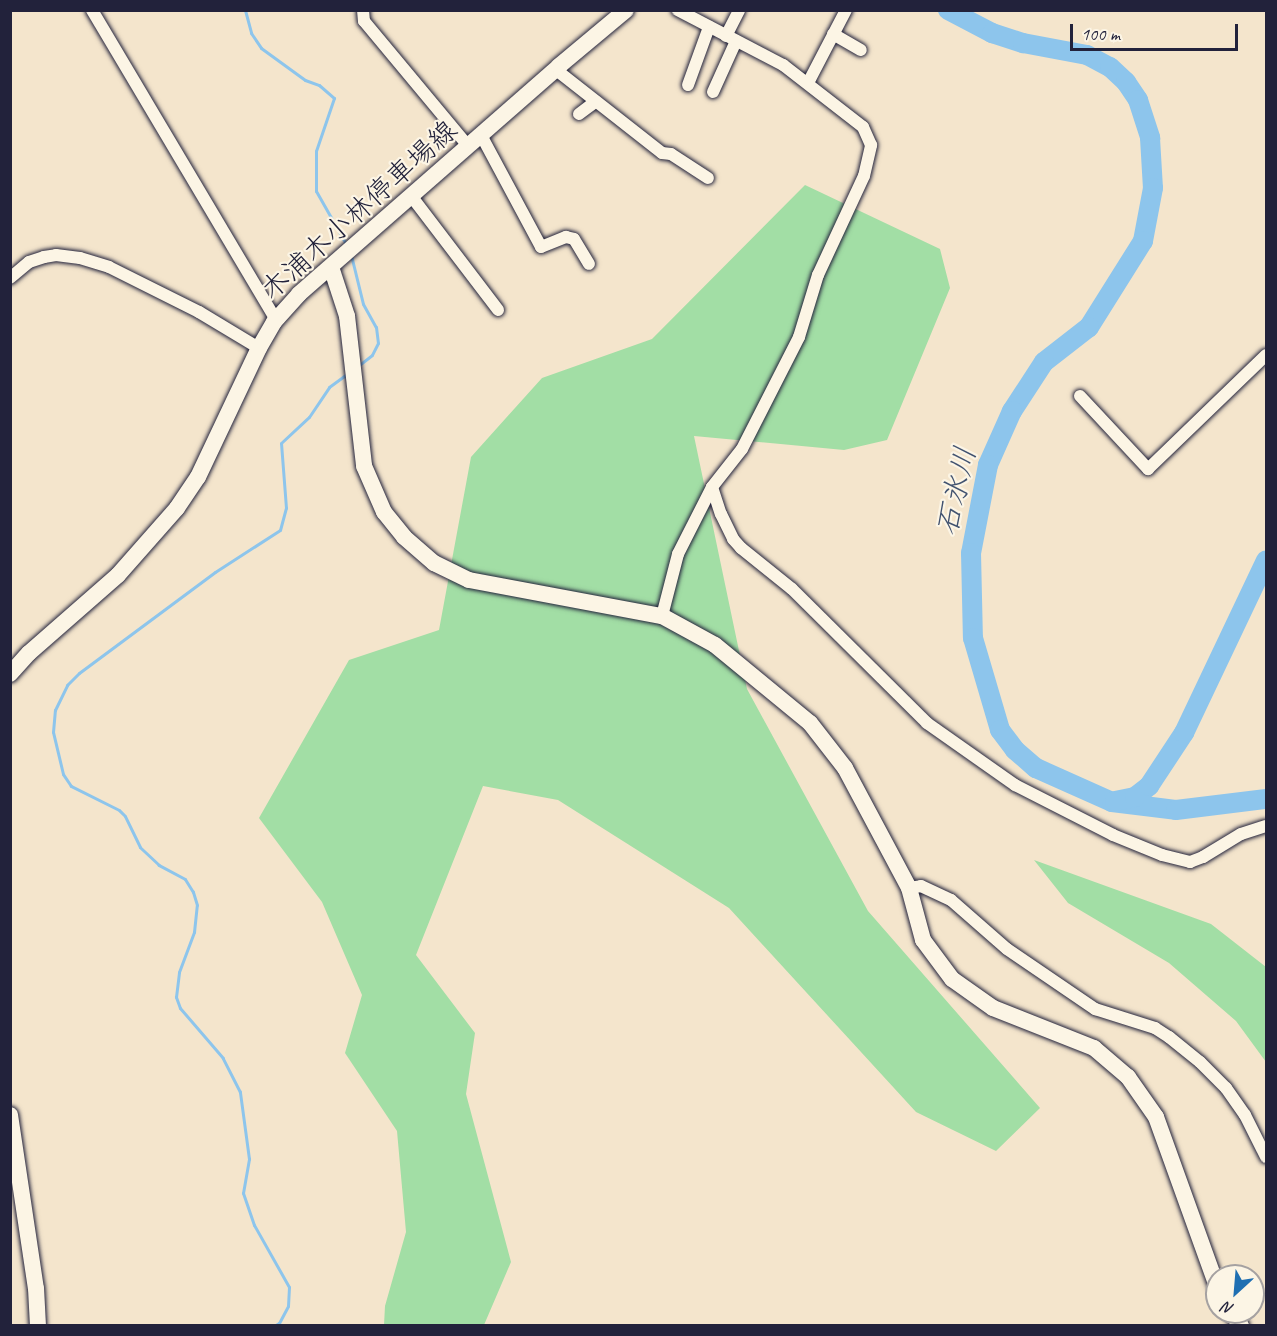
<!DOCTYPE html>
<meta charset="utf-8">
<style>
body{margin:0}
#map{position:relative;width:1277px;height:1336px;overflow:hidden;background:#f4e5cc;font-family:Caveat,"Klee One",sans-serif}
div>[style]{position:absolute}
.green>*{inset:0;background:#a2dea5}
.stream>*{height:3px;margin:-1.5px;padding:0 1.5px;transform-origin:1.5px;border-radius:1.5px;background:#8dc5ec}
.river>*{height:20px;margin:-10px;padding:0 10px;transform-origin:10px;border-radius:10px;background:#8dc5ec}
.roads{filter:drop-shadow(0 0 2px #22223b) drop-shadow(0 0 2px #22223b)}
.street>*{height:12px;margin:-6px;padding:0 6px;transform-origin:6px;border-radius:6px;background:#fcf5e5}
.secondary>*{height:16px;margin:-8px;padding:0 8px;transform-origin:8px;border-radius:8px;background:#fcf5e5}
span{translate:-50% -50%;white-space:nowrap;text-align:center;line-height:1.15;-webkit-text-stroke:4.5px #fcf5e5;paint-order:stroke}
.street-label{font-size:28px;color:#22223b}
.water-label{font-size:30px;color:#425370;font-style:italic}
.frame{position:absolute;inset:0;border:12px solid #22223b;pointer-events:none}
.north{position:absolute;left:1205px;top:1264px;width:60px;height:60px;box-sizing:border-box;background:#fcf5e5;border:2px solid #a5a1a1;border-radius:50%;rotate:206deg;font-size:16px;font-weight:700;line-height:24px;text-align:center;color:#22223b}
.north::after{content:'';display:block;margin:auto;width:21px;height:27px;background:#1f6fb2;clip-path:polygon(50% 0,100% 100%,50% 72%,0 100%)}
.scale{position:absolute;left:1070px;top:24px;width:168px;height:27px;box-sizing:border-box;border:3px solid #22223b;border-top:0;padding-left:8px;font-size:18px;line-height:21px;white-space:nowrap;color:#22223b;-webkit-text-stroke:4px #fcf5e5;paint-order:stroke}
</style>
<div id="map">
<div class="green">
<div style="clip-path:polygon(805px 185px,940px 249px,950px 288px,887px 440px,844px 450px,694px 436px,747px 689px,868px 911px,1040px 1108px,996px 1151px,916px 1112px,729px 908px,558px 800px,483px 786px,416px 955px,475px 1033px,466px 1094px,511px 1262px,484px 1325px,384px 1325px,385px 1306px,406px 1232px,397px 1131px,345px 1053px,362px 995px,322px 902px,259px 818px,349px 660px,439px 630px,471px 457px,542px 378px,652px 339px)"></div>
<div style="clip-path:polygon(1034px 860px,1211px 924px,1266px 967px,1266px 1062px,1236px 1021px,1169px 963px,1068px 903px)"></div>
</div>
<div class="stream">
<div style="left:245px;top:10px;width:24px;rotate:75deg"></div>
<div style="left:251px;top:33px;width:18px;rotate:56deg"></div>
<div style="left:261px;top:48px;width:54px;rotate:36deg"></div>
<div style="left:305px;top:80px;width:15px;rotate:20deg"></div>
<div style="left:319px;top:85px;width:20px;rotate:41deg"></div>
<div style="left:334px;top:98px;width:56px;rotate:108.8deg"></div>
<div style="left:316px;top:151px;width:40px;rotate:90deg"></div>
<div style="left:316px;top:191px;width:61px;rotate:60.5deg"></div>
<div style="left:351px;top:255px;width:50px;rotate:76.2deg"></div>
<div style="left:363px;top:304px;width:26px;rotate:61deg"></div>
<div style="left:376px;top:327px;width:16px;rotate:83deg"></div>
<div style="left:378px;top:343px;width:13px;rotate:117deg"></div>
<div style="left:372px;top:355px;width:16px;rotate:142deg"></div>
<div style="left:274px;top:1326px;width:6px;rotate:-31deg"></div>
<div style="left:279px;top:1323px;width:19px;rotate:-62deg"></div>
<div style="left:288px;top:1306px;width:19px;rotate:-87deg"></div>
<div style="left:289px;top:1287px;width:71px;rotate:-119.4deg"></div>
<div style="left:254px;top:1225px;width:34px;rotate:-109deg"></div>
<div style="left:243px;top:1193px;width:35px;rotate:-80deg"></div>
<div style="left:249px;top:1159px;width:68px;rotate:-97.7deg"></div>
<div style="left:240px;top:1092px;width:38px;rotate:-117deg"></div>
<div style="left:223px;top:1058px;width:66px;rotate:-130.7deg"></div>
<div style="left:180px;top:1008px;width:12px;rotate:-110deg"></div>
<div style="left:176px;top:997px;width:25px;rotate:-83deg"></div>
<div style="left:179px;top:972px;width:43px;rotate:-69.4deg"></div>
<div style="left:194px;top:932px;width:27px;rotate:-84deg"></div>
<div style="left:197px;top:905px;width:14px;rotate:-107deg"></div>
<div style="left:193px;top:892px;width:15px;rotate:-122deg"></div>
<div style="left:185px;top:879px;width:30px;rotate:-152deg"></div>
<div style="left:159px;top:865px;width:26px;rotate:-137deg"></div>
<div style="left:140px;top:847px;width:34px;rotate:-116deg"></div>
<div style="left:125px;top:816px;width:8px;rotate:-135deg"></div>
<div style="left:119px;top:810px;width:54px;rotate:-153.4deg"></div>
<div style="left:71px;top:786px;width:14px;rotate:-124deg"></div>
<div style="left:63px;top:774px;width:43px;rotate:-103.4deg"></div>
<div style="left:53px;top:732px;width:22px;rotate:-85deg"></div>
<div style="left:55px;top:710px;width:28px;rotate:-64deg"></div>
<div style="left:67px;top:685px;width:17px;rotate:-45deg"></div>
<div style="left:79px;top:673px;width:169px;rotate:-36.6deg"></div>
<div style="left:215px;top:572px;width:77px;rotate:-32.9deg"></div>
<div style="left:280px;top:530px;width:23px;rotate:-75deg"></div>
<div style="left:286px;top:508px;width:65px;rotate:-94.4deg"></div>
<div style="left:281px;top:443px;width:38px;rotate:-43deg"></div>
<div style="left:309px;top:417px;width:36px;rotate:-56deg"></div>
<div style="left:329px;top:387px;width:22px;rotate:-36deg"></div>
</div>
<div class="river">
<div style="left:948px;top:10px;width:50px;rotate:27.6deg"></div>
<div style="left:992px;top:33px;width:33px;rotate:18deg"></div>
<div style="left:1023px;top:43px;width:65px;rotate:10.6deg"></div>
<div style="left:1087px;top:55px;width:26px;rotate:28deg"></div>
<div style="left:1110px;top:67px;width:22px;rotate:43deg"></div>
<div style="left:1126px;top:82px;width:22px;rotate:56deg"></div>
<div style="left:1138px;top:100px;width:40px;rotate:72deg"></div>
<div style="left:1150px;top:138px;width:50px;rotate:86.6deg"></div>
<div style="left:1153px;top:188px;width:54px;rotate:100.7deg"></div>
<div style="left:1143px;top:241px;width:102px;rotate:122.1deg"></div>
<div style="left:1089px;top:327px;width:57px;rotate:142.1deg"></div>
<div style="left:1044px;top:362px;width:59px;rotate:123.1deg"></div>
<div style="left:1012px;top:411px;width:59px;rotate:114deg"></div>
<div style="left:988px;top:465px;width:90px;rotate:100.9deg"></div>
<div style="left:971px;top:553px;width:85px;rotate:88.7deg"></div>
<div style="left:973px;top:638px;width:96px;rotate:73.6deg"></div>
<div style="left:1000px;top:730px;width:25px;rotate:53deg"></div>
<div style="left:1015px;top:750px;width:28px;rotate:41deg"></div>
<div style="left:1036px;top:768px;width:83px;rotate:24.1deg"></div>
<div style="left:1112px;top:802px;width:64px;rotate:7.1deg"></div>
<div style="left:1176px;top:810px;width:91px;rotate:-7deg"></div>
<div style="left:1115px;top:801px;width:20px;rotate:-11deg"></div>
<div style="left:1135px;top:797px;width:18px;rotate:-38deg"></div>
<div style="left:1149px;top:786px;width:64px;rotate:-56.6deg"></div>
<div style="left:1184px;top:733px;width:191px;rotate:-64.6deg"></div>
</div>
<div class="roads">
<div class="street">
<div style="left:92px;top:10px;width:360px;rotate:59.3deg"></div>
<div style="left:363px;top:10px;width:11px;rotate:85deg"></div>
<div style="left:364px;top:21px;width:163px;rotate:50.2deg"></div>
<div style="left:833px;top:34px;width:32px;rotate:30deg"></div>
<div style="left:726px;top:36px;width:29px;rotate:-63deg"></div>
<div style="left:555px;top:69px;width:136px;rotate:38.1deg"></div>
<div style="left:662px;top:153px;width:9px;rotate:6deg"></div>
<div style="left:671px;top:154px;width:44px;rotate:33deg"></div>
<div style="left:808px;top:83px;width:82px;rotate:-62.5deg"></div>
<div style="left:688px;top:85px;width:62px;rotate:-70.1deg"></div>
<div style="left:713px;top:92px;width:56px;rotate:-65.7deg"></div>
<div style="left:579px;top:114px;width:21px;rotate:-37deg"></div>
<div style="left:481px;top:135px;width:127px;rotate:61.8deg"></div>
<div style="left:541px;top:247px;width:27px;rotate:-22deg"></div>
<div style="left:566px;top:237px;width:8px;rotate:14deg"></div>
<div style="left:574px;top:239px;width:29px;rotate:59deg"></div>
<div style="left:412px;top:197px;width:142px;rotate:52.7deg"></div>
<div style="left:10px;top:278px;width:25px;rotate:-40deg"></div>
<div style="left:29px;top:262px;width:16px;rotate:-18deg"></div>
<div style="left:44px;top:257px;width:12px;rotate:-9deg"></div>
<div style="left:56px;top:255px;width:24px;rotate:7deg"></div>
<div style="left:80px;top:258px;width:30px;rotate:17deg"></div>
<div style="left:109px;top:267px;width:101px;rotate:26.6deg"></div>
<div style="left:199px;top:312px;width:70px;rotate:31deg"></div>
<div style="left:1080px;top:396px;width:100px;rotate:47deg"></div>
<div style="left:1148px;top:469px;width:164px;rotate:-44deg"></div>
<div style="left:712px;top:487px;width:28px;rotate:72deg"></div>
<div style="left:721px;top:514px;width:28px;rotate:64deg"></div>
<div style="left:733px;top:539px;width:12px;rotate:48deg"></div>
<div style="left:741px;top:548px;width:65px;rotate:38.8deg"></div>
<div style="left:792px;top:589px;width:190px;rotate:44.8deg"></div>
<div style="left:927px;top:723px;width:108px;rotate:35.2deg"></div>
<div style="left:1015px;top:785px;width:110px;rotate:27deg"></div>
<div style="left:1113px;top:835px;width:53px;rotate:22.2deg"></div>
<div style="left:1162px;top:855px;width:29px;rotate:14deg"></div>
<div style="left:1190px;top:862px;width:14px;rotate:-21deg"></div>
<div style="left:1203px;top:857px;width:44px;rotate:-31.2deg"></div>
<div style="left:1241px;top:834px;width:26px;rotate:-18deg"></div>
<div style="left:662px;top:616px;width:64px;rotate:-75.5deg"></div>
<div style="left:678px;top:554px;width:75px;rotate:-63.1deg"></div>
<div style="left:712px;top:487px;width:48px;rotate:-51.7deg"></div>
<div style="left:742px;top:449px;width:126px;rotate:-63deg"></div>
<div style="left:799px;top:337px;width:65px;rotate:-73deg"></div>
<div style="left:818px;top:275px;width:109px;rotate:-65.1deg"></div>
<div style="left:864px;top:176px;width:32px;rotate:-77deg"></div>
<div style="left:871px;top:145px;width:20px;rotate:-114deg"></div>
<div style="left:863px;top:127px;width:101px;rotate:-142.2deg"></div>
<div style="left:783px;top:65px;width:119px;rotate:-152.4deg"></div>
<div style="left:909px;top:888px;width:12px;rotate:-9deg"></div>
<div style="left:921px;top:886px;width:33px;rotate:25deg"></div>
<div style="left:951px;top:900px;width:74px;rotate:41.2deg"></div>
<div style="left:1007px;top:949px;width:107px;rotate:34.3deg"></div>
<div style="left:1095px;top:1009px;width:63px;rotate:17.6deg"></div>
<div style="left:1155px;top:1028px;width:17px;rotate:33deg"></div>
<div style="left:1169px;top:1037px;width:40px;rotate:39deg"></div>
<div style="left:1200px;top:1062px;width:37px;rotate:45deg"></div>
<div style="left:1226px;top:1088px;width:33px;rotate:55deg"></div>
<div style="left:1245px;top:1115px;width:47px;rotate:63.4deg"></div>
</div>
<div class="secondary">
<div style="left:331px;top:267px;width:52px;rotate:71.9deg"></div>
<div style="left:347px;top:316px;width:151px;rotate:83.5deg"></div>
<div style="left:364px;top:466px;width:50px;rotate:66.5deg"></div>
<div style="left:384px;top:512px;width:32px;rotate:51deg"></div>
<div style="left:404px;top:537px;width:40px;rotate:41deg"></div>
<div style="left:434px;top:563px;width:39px;rotate:26deg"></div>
<div style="left:469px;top:580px;width:196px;rotate:10.6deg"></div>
<div style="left:662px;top:616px;width:60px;rotate:28.7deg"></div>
<div style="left:715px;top:645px;width:123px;rotate:39.4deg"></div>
<div style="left:810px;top:723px;width:57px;rotate:52.1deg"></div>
<div style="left:845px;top:768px;width:136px;rotate:61.9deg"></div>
<div style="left:909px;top:888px;width:54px;rotate:74.9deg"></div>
<div style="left:923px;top:940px;width:49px;rotate:53.4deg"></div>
<div style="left:952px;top:979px;width:50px;rotate:35.3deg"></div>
<div style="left:993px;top:1008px;width:109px;rotate:21.6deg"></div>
<div style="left:1094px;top:1048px;width:45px;rotate:40.5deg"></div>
<div style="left:1128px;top:1077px;width:49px;rotate:55deg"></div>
<div style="left:1156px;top:1117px;width:180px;rotate:70.2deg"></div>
<div style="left:10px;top:674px;width:28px;rotate:-48deg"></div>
<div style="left:29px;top:653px;width:118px;rotate:-41.2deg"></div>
<div style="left:118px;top:575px;width:89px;rotate:-48.6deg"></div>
<div style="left:177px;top:508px;width:37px;rotate:-56deg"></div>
<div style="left:198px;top:477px;width:143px;rotate:-64.7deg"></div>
<div style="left:259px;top:348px;width:30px;rotate:-60deg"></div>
<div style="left:274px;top:322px;width:38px;rotate:-48deg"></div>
<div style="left:299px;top:294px;width:346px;rotate:-41.2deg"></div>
<div style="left:559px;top:66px;width:87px;rotate:-39.9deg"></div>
<div style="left:10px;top:1115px;width:175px;rotate:81.5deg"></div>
<div style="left:36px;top:1288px;width:38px;rotate:87deg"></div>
<div style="left:1231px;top:1312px;width:17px;rotate:54deg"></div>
</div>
</div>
<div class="street-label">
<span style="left:359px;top:210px;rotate:-42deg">木浦木小林停車場線</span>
</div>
<div class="water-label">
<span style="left:956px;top:491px;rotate:-77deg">石氷川</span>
</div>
<div class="frame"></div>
<div class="north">N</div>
<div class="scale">100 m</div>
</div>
